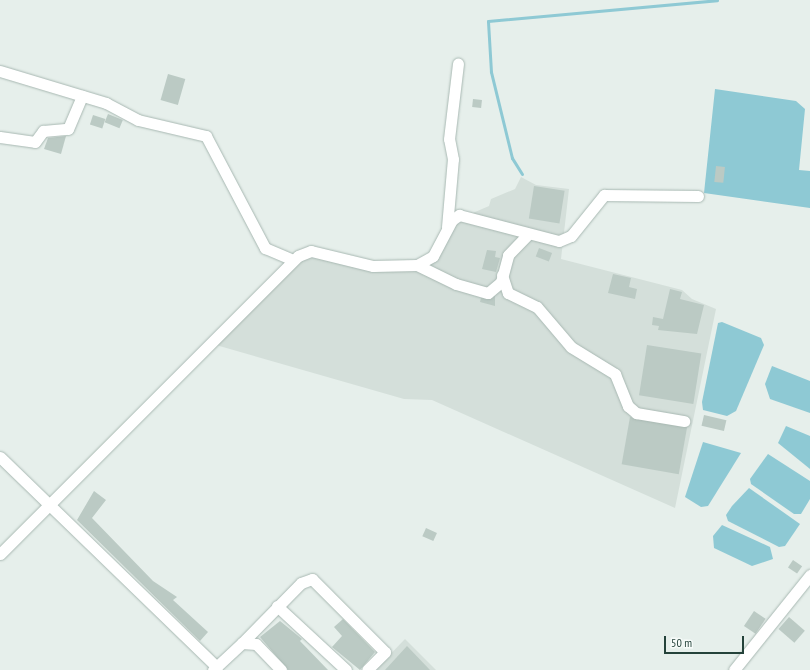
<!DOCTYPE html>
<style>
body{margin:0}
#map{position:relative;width:810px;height:670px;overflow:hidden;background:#e6efeb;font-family:"PT Sans Narrow",sans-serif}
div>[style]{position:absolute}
.built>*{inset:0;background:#d4dfda}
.water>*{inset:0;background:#8ec9d4}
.stream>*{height:3px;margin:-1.5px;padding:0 1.5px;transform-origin:1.5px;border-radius:1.5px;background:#8ec9d4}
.building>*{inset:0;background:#bbcac4;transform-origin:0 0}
.roads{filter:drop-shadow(0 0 1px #a8b8b2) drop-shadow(0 0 1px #a8b8b2)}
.minor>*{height:11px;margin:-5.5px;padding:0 5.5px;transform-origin:5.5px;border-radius:5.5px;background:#fff}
span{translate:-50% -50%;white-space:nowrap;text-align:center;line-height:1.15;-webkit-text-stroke:3px #f7fbf9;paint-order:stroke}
.scale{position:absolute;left:664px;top:636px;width:80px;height:18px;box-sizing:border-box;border:2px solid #24423a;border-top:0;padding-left:5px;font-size:12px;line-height:14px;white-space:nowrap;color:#24423a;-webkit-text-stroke:3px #f7fbf9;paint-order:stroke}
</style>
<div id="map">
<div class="built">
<div style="clip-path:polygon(521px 177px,536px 185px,569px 189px,561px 259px,682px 290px,692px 299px,716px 309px,675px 508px,432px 400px,404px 399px,216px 345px,302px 255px,417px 268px,461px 218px,489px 206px,491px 199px,515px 189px)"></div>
<div style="clip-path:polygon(405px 639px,436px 670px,375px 670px)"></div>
</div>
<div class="water">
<div style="clip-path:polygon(715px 89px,796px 101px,805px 109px,799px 170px,810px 171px,810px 208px,704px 193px)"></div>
<div style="clip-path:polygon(722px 322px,761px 338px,764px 345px,736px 411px,727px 416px,703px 410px,702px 402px,718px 323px)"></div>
<div style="clip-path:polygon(772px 366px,810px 381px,810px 413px,770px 399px,765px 384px)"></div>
<div style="clip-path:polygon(786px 426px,810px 436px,810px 469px,778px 443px)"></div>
<div style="clip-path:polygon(703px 442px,741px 453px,708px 506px,701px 507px,685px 497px)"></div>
<div style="clip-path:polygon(768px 454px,810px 481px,810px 499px,801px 514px,794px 514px,751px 484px,750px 479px)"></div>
<div style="clip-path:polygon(749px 488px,800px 524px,785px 546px,779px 547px,728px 521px,726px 515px,732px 506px)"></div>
<div style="clip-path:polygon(722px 525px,770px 547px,773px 559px,752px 566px,714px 548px,713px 536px)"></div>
</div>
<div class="stream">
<div style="left:522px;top:174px;width:19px;rotate:-122deg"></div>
<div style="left:512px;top:158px;width:89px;rotate:-103.7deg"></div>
<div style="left:491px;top:72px;width:51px;rotate:-93.4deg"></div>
<div style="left:488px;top:21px;width:230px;rotate:-5.2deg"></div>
</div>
<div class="building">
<div style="left:168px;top:74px;width:18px;height:27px;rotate:16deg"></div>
<div style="left:473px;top:99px;width:9px;height:8px;rotate:6deg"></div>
<div style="left:108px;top:114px;width:16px;height:9px;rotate:22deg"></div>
<div style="left:93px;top:115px;width:13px;height:10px;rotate:18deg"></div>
<div style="clip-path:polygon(66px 136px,61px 154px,44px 149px,48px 138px)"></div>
<div style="left:716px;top:166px;width:9px;height:16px;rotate:6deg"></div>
<div style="left:534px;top:186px;width:31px;height:33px;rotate:9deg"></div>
<div style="left:539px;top:248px;width:14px;height:9px;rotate:21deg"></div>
<div style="clip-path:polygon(487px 250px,496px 251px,495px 257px,500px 258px,496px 272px,482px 269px)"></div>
<div style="clip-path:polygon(613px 274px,631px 278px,629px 287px,637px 289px,635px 299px,608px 293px)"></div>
<div style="clip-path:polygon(670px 289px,682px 292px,680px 299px,704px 305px,697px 334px,658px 330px,659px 326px,652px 325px,653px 317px,663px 319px)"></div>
<div style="clip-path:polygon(495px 296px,495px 306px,480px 302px,481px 298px)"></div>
<div style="left:647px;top:345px;width:55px;height:51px;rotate:9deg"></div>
<div style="left:704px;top:415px;width:23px;height:11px;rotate:13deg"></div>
<div style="left:630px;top:417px;width:58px;height:48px;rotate:10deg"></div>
<div style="clip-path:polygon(94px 491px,106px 500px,92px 518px,153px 581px,177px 597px,173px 600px,208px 632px,200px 641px,77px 520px)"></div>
<div style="left:426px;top:528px;width:12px;height:9px;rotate:24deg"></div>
<div style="left:793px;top:560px;width:11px;height:9px;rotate:34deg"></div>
<div style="left:754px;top:611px;width:14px;height:18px;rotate:34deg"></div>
<div style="left:789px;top:617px;width:21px;height:16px;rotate:41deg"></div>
<div style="clip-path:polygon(343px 619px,375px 652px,360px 670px,332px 647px,342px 636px,334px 627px)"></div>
<div style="clip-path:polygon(280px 621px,302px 639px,300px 641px,328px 670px,288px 670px,260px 637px)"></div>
<div style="clip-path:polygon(407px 646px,430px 670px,385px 670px)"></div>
</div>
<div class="roads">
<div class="minor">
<div style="left:0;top:71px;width:111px;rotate:16.8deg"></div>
<div style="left:106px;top:103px;width:36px;rotate:28deg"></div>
<div style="left:138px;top:120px;width:70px;rotate:13.2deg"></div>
<div style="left:206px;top:136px;width:127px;rotate:62.2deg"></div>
<div style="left:265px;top:248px;width:30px;rotate:23deg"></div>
<div style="left:0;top:137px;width:35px;rotate:8deg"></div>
<div style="left:35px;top:142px;width:14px;rotate:-54deg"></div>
<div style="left:43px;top:131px;width:25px;rotate:-5deg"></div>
<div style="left:68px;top:129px;width:36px;rotate:-67deg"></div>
<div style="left:447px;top:227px;width:68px;rotate:-85deg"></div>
<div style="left:453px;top:159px;width:20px;rotate:-101deg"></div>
<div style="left:449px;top:139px;width:76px;rotate:-83.2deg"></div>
<div style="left:417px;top:265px;width:18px;rotate:-29deg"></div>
<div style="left:433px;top:256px;width:41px;rotate:-62.2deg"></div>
<div style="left:452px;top:220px;width:9px;rotate:-36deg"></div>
<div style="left:459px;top:215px;width:103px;rotate:14.6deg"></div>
<div style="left:559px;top:241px;width:13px;rotate:-23deg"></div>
<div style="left:571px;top:236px;width:53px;rotate:-51.2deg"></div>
<div style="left:604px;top:195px;width:94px;rotate:0.6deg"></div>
<div style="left:502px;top:275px;width:19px;rotate:72deg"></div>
<div style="left:508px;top:293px;width:32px;rotate:26deg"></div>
<div style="left:537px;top:307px;width:52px;rotate:49.6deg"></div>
<div style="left:571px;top:347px;width:52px;rotate:31.5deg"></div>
<div style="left:615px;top:374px;width:35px;rotate:68deg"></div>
<div style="left:628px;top:406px;width:11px;rotate:41deg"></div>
<div style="left:636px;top:413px;width:49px;rotate:9.5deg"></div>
<div style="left:0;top:457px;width:302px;rotate:44.1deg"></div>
<div style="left:0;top:554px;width:421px;rotate:-45deg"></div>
<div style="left:298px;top:256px;width:14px;rotate:-21deg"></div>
<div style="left:311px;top:251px;width:64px;rotate:13.6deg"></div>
<div style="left:373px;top:266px;width:44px;rotate:-1.3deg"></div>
<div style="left:417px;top:265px;width:43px;rotate:26deg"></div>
<div style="left:456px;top:284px;width:33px;rotate:16deg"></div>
<div style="left:488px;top:293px;width:17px;rotate:-40deg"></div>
<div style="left:501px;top:282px;width:28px;rotate:-75deg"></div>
<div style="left:508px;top:255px;width:28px;rotate:-46deg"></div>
<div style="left:277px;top:606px;width:94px;rotate:42.8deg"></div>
<div style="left:242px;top:643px;width:84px;rotate:-45.5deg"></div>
<div style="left:301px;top:583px;width:12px;rotate:-20deg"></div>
<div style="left:312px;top:579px;width:103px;rotate:45deg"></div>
<div style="left:385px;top:652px;width:25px;rotate:135deg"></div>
<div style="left:213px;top:670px;width:40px;rotate:-43deg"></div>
<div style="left:242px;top:643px;width:14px;rotate:4deg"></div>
<div style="left:256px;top:644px;width:36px;rotate:46deg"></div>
<div style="left:734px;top:670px;width:122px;rotate:-51.3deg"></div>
</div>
</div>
<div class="scale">50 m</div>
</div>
